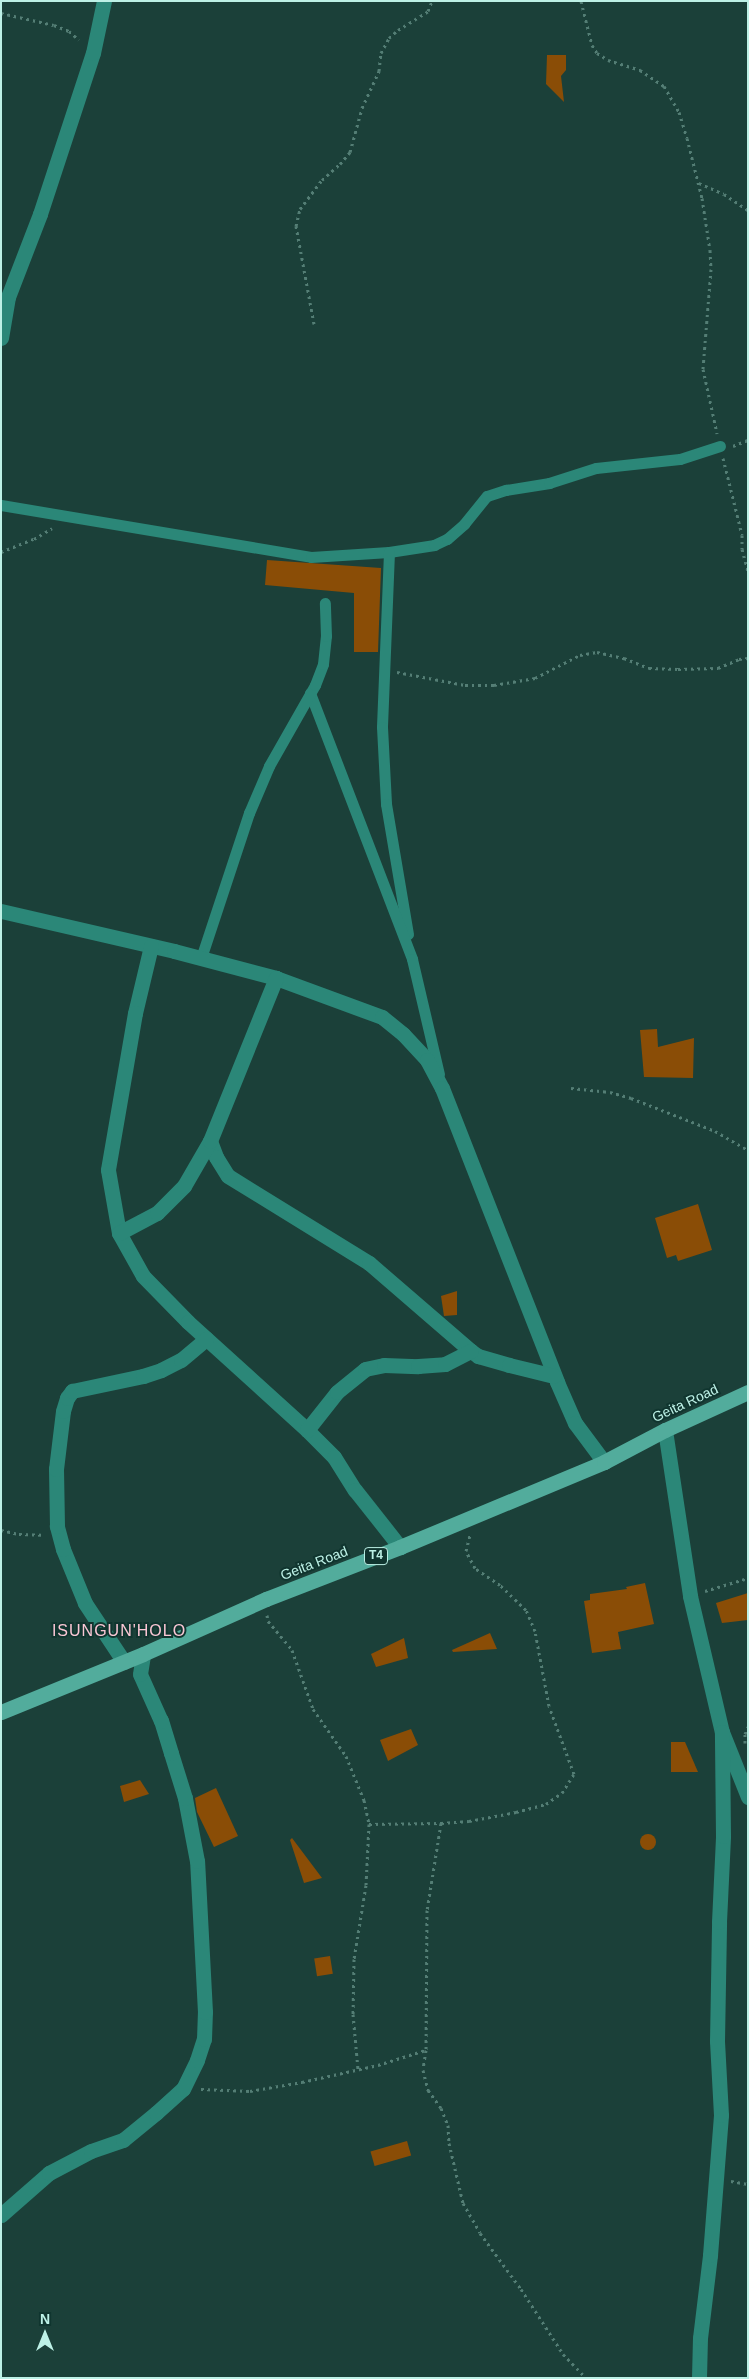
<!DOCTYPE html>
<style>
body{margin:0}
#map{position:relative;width:749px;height:2379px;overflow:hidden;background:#1b4039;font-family:Helvetica,sans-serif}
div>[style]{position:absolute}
.building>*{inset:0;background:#8a4d06;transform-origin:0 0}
.round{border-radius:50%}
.path>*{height:3px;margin-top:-1.5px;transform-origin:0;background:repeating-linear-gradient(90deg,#547e75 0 2.5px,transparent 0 6.5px)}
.lane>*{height:11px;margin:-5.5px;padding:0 5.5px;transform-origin:5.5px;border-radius:5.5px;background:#2b8778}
.street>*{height:15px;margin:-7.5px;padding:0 7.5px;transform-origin:7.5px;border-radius:7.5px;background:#2b8778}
.highway>*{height:15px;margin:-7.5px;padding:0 7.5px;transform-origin:7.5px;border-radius:7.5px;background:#52ac9c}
span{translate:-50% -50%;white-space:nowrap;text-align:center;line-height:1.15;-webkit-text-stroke:4px #10352f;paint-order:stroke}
.shield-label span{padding:1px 4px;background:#10352f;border:1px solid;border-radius:4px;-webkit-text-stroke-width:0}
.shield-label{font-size:12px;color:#bdf1e6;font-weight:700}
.street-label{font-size:14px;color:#bdf1e6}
.quarter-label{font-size:16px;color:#fac7d5;letter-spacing:1px}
.frame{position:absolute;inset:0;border:2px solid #bdf1e6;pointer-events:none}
.north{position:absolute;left:20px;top:2309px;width:50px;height:50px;-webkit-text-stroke:4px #10352f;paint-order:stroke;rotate:0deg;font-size:14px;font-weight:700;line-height:20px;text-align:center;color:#bdf1e6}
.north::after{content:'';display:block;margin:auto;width:18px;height:22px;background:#bdf1e6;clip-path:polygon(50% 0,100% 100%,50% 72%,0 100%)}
</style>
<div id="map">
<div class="building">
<div style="clip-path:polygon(547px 55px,566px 55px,566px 70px,561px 76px,564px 102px,546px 84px)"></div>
<div style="clip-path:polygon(267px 560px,381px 568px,378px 652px,354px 652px,354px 593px,265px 585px)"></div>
<div style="clip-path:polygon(657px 1029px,658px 1047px,694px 1038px,693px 1078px,644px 1077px,640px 1030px)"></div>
<div style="clip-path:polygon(698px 1204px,712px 1250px,678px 1261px,676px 1255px,667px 1258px,655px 1218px)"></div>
<div style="clip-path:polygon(457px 1291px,457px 1315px,444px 1316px,441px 1296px)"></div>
<div style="clip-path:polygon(645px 1583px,654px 1624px,618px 1632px,621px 1649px,592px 1653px,584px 1601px,590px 1600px,590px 1594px,627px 1589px,626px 1587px)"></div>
<div style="clip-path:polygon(748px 1593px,748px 1620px,722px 1623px,716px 1603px)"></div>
<div style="clip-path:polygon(490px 1633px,497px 1649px,453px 1652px,452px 1650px)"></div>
<div style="clip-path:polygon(404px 1638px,408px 1658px,376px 1667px,371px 1654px)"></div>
<div style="clip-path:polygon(411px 1729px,418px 1745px,388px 1761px,380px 1740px)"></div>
<div style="clip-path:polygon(671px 1742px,685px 1742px,698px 1772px,671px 1772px)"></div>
<div style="clip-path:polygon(140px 1780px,149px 1794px,124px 1802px,120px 1786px)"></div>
<div style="clip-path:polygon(216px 1788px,238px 1836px,214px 1847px,197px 1812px,195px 1798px)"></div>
<div class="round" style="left:640px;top:1834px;width:16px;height:16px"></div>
<div style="clip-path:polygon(292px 1838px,322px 1878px,304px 1883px,290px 1840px)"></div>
<div style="left:330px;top:1956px;width:18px;height:16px;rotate:81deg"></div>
<div style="left:407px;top:2141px;width:15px;height:38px;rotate:74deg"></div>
</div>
<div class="path">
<div style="left:581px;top:1px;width:45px;rotate:76deg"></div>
<div style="left:592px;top:45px;width:9px;rotate:58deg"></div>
<div style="left:597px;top:53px;width:13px;rotate:32deg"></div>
<div style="left:608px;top:60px;width:34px;rotate:17deg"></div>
<div style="left:640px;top:70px;width:29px;rotate:34deg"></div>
<div style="left:664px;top:86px;width:30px;rotate:60deg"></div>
<div style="left:679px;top:112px;width:27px;rotate:73deg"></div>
<div style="left:687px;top:138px;width:62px;rotate:76deg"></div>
<div style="left:702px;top:198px;width:53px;rotate:81.3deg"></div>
<div style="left:710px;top:250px;width:19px;rotate:87deg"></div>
<div style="left:711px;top:269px;width:100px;rotate:94.6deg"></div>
<div style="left:703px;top:369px;width:66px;rotate:77.7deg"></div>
<div style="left:1px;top:13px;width:54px;rotate:12.8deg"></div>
<div style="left:54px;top:25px;width:16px;rotate:22deg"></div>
<div style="left:69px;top:31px;width:13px;rotate:42deg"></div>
<div style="left:699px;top:183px;width:27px;rotate:24deg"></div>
<div style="left:724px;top:194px;width:29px;rotate:34deg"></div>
<div style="left:314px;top:324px;width:100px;rotate:-100.4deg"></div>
<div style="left:296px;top:226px;width:17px;rotate:-77deg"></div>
<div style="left:300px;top:209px;width:36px;rotate:-53deg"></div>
<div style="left:322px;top:180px;width:24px;rotate:-42deg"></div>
<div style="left:340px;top:164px;width:16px;rotate:-50deg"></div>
<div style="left:350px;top:152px;width:46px;rotate:-74.7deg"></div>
<div style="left:362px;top:108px;width:41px;rotate:-65.3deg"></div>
<div style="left:379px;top:71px;width:18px;rotate:-84deg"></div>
<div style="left:381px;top:53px;width:17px;rotate:-62deg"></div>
<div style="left:389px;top:38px;width:12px;rotate:-42deg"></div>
<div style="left:398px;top:30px;width:36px;rotate:-32deg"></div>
<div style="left:428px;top:11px;width:11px;rotate:-68deg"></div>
<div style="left:733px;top:446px;width:16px;rotate:-22deg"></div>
<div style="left:723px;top:458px;width:79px;rotate:76.1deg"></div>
<div style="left:742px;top:535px;width:14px;rotate:90deg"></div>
<div style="left:742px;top:549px;width:24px;rotate:75deg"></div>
<div style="left:1px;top:552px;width:35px;rotate:-22deg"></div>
<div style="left:34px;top:539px;width:21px;rotate:-31deg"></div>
<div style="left:397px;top:672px;width:69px;rotate:10.8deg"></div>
<div style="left:465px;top:685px;width:29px"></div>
<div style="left:494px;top:685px;width:42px;rotate:-9.7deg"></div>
<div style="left:535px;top:678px;width:51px;rotate:-27.1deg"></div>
<div style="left:580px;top:655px;width:17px;rotate:-10deg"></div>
<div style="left:597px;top:652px;width:28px;rotate:13deg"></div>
<div style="left:624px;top:658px;width:27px;rotate:22deg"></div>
<div style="left:649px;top:668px;width:29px;rotate:2deg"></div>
<div style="left:678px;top:669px;width:40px;rotate:-1.4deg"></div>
<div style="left:718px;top:668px;width:23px;rotate:-23deg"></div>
<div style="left:739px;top:659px;width:9px;rotate:-6deg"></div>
<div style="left:571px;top:1088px;width:39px;rotate:6deg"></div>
<div style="left:610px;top:1092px;width:22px;rotate:16deg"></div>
<div style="left:631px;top:1098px;width:90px;rotate:21.4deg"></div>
<div style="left:715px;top:1131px;width:38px;rotate:30deg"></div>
<div style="left:1px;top:1530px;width:18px;rotate:13deg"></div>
<div style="left:19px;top:1534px;width:23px;rotate:2deg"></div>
<div style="left:705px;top:1591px;width:45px;rotate:-16.8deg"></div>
<div style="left:267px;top:1615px;width:6px;rotate:81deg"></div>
<div style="left:268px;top:1621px;width:38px;rotate:50deg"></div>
<div style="left:292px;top:1650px;width:63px;rotate:70.4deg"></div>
<div style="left:313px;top:1709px;width:57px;rotate:54.9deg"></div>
<div style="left:346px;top:1756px;width:48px;rotate:67.8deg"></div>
<div style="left:364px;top:1800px;width:25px;rotate:78deg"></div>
<div style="left:369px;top:1824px;width:61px;rotate:92.8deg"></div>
<div style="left:366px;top:1885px;width:75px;rotate:99.2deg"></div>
<div style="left:354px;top:1959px;width:55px;rotate:91deg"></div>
<div style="left:353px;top:2014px;width:55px;rotate:84.8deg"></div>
<div style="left:745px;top:1743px;width:9px;rotate:-90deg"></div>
<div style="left:745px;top:1734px;width:8px;rotate:-67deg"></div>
<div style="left:441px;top:1823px;width:88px;rotate:99.1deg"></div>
<div style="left:427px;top:1910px;width:140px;rotate:90.4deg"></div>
<div style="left:426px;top:2050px;width:20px;rotate:99deg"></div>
<div style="left:423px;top:2070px;width:21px;rotate:76deg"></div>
<div style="left:428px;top:2090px;width:22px;rotate:54deg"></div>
<div style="left:441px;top:2108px;width:18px;rotate:68deg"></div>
<div style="left:448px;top:2125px;width:18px;rotate:87deg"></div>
<div style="left:449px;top:2143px;width:62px;rotate:76.9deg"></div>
<div style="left:463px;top:2203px;width:34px;rotate:60deg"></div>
<div style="left:480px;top:2233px;width:69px;rotate:53.8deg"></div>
<div style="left:521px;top:2289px;width:77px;rotate:57.1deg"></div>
<div style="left:563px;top:2354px;width:33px;rotate:46deg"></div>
<div style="left:369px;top:1824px;width:72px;rotate:-0.8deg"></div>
<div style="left:441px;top:1823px;width:28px;rotate:-4deg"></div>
<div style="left:469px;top:1821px;width:48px;rotate:-10.8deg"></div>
<div style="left:516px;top:1812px;width:31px;rotate:-15deg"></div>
<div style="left:546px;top:1804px;width:19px;rotate:-35deg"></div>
<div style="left:562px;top:1793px;width:22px;rotate:-58deg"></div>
<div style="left:574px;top:1774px;width:72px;rotate:-110.2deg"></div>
<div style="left:549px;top:1706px;width:76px;rotate:-100.6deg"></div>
<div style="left:535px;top:1631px;width:23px;rotate:-113deg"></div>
<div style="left:526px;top:1610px;width:36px;rotate:-136deg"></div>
<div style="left:500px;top:1585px;width:30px;rotate:-146deg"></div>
<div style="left:475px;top:1568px;width:19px;rotate:-118deg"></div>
<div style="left:466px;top:1551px;width:16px;rotate:-76deg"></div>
<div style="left:201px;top:2089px;width:49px;rotate:2.3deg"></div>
<div style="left:250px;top:2091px;width:53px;rotate:-9.8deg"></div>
<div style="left:302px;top:2082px;width:78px;rotate:-12.6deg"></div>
<div style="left:378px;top:2065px;width:50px;rotate:-17.4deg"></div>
<div style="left:731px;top:2181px;width:17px;rotate:10deg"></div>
</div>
<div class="lane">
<div style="left:1px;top:505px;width:314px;rotate:9.5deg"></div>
<div style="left:311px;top:557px;width:78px;rotate:-3.7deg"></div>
<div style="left:389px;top:552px;width:46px;rotate:-8.8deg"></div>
<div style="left:434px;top:545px;width:14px;rotate:-25deg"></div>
<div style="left:447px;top:539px;width:23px;rotate:-41deg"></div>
<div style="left:464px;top:524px;width:36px;rotate:-51deg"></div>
<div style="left:487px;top:496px;width:20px;rotate:-18deg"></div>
<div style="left:506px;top:490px;width:44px;rotate:-9.2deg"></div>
<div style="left:549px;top:483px;width:49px;rotate:-17.7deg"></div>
<div style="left:596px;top:468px;width:84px;rotate:-6.1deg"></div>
<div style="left:680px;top:459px;width:42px;rotate:-18deg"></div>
<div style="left:389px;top:552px;width:175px;rotate:92.3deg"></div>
<div style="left:382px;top:727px;width:77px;rotate:87deg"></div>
<div style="left:386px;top:804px;width:132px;rotate:80.4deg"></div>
<div style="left:310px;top:693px;width:285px;rotate:69deg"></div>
<div style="left:412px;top:959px;width:118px;rotate:76.8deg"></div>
<div style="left:201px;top:958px;width:153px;rotate:-71.7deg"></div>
<div style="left:249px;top:813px;width:51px;rotate:-66.9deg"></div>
<div style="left:269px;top:766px;width:93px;rotate:-60.4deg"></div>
<div style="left:315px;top:685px;width:22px;rotate:-69deg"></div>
<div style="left:323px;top:664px;width:28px;rotate:-84deg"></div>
<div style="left:326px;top:636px;width:33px;rotate:-92deg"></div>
</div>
<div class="street">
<div style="left:1px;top:338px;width:42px;rotate:-80.3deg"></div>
<div style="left:8px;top:297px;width:89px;rotate:-68.9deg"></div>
<div style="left:40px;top:214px;width:169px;rotate:-71.8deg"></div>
<div style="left:93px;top:53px;width:53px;rotate:-78.1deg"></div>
<div style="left:1px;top:911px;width:178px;rotate:13deg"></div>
<div style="left:174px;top:951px;width:106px;rotate:14.8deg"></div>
<div style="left:276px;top:978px;width:113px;rotate:20.2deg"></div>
<div style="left:382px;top:1017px;width:27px;rotate:39deg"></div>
<div style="left:403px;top:1034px;width:35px;rotate:47deg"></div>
<div style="left:427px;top:1060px;width:32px;rotate:62deg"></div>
<div style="left:442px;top:1088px;width:316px;rotate:68.6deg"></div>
<div style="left:557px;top:1382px;width:45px;rotate:66.3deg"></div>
<div style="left:575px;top:1423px;width:49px;rotate:53.4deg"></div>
<div style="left:151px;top:946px;width:69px;rotate:103.4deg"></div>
<div style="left:135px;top:1013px;width:159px;rotate:99.8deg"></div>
<div style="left:108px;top:1170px;width:64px;rotate:80.1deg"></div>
<div style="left:119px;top:1233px;width:49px;rotate:60.8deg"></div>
<div style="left:143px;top:1276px;width:64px;rotate:45.6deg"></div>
<div style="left:188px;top:1322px;width:161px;rotate:42.2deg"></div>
<div style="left:307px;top:1430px;width:38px;rotate:45deg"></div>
<div style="left:334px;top:1457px;width:39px;rotate:58deg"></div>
<div style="left:355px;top:1490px;width:73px;rotate:51.7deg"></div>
<div style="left:210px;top:1141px;width:17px;rotate:69deg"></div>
<div style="left:216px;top:1157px;width:22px;rotate:58deg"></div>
<div style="left:228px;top:1176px;width:166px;rotate:31.7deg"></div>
<div style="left:369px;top:1263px;width:135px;rotate:40.8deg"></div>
<div style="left:471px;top:1351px;width:9px;rotate:36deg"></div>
<div style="left:478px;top:1356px;width:32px;rotate:16deg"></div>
<div style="left:509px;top:1365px;width:46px;rotate:13.7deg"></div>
<div style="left:119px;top:1233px;width:43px;rotate:-27.8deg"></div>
<div style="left:157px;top:1213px;width:38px;rotate:-45deg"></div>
<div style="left:184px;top:1186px;width:52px;rotate:-60deg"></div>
<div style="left:210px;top:1141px;width:176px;rotate:-68deg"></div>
<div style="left:307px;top:1430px;width:48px;rotate:-51.7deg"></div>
<div style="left:337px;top:1392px;width:36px;rotate:-39deg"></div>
<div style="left:365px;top:1369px;width:19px;rotate:-12deg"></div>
<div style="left:384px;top:1365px;width:34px;rotate:2deg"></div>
<div style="left:418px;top:1366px;width:27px;rotate:-4deg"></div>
<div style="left:445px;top:1364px;width:29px;rotate:-27deg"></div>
<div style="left:665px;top:1430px;width:168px;rotate:81.4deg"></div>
<div style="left:690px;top:1596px;width:140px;rotate:76.8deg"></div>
<div style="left:722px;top:1732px;width:70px;rotate:68.2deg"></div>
<div style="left:124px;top:1662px;width:71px;rotate:-123.5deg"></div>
<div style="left:85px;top:1603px;width:58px;rotate:-112.2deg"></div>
<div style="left:63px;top:1549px;width:24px;rotate:-105deg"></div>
<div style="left:57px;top:1526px;width:57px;rotate:-91deg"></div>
<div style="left:56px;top:1469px;width:58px;rotate:-83.1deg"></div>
<div style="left:63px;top:1411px;width:14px;rotate:-73deg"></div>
<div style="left:67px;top:1398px;width:9px;rotate:-54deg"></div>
<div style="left:72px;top:1391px;width:73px;rotate:-11.9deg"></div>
<div style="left:143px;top:1376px;width:19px;rotate:-18deg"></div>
<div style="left:161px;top:1370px;width:22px;rotate:-27deg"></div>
<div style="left:181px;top:1360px;width:33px;rotate:-40deg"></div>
<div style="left:1px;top:2215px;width:64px;rotate:-41.2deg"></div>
<div style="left:49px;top:2173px;width:47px;rotate:-27.6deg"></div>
<div style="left:91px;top:2151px;width:34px;rotate:-19deg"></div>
<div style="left:123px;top:2140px;width:43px;rotate:-39.3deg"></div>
<div style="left:156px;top:2113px;width:36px;rotate:-42deg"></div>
<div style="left:183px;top:2089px;width:32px;rotate:-64deg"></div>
<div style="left:197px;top:2060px;width:22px;rotate:-72deg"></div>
<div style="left:204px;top:2039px;width:27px;rotate:-88deg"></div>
<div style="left:205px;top:2012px;width:151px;rotate:-93deg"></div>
<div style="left:197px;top:1861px;width:64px;rotate:-100.8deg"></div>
<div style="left:185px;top:1798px;width:47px;rotate:-107.3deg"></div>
<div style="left:171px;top:1753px;width:34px;rotate:-107deg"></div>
<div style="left:161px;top:1721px;width:51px;rotate:-114.1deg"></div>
<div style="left:140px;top:1674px;width:20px;rotate:-81deg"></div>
<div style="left:699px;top:2378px;width:40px;rotate:-88.6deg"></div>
<div style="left:700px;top:2338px;width:84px;rotate:-83.1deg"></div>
<div style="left:710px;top:2255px;width:140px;rotate:-85.5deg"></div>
<div style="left:721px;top:2115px;width:74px;rotate:-93.1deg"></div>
<div style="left:717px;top:2041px;width:119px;rotate:-89deg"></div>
<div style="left:719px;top:1922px;width:86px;rotate:-87.3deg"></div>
<div style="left:723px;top:1836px;width:104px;rotate:-90.6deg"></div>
</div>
<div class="highway">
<div style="left:1px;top:1712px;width:153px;rotate:-22.2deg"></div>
<div style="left:143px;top:1654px;width:135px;rotate:-24.1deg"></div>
<div style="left:266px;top:1599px;width:144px;rotate:-21.2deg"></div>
<div style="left:400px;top:1547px;width:221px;rotate:-22.6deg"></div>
<div style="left:604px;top:1462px;width:69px;rotate:-27.7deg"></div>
<div style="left:665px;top:1430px;width:91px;rotate:-24.6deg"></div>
</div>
<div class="shield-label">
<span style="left:376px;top:1556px">T4</span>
</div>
<div class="street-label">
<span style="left:685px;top:1403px;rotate:-25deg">Geita Road</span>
<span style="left:314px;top:1563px;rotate:-21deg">Geita Road</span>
</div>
<div class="quarter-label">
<span style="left:119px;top:1631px">ISUNGUN'HOLO</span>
</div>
<div class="frame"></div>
<div class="north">N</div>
</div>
